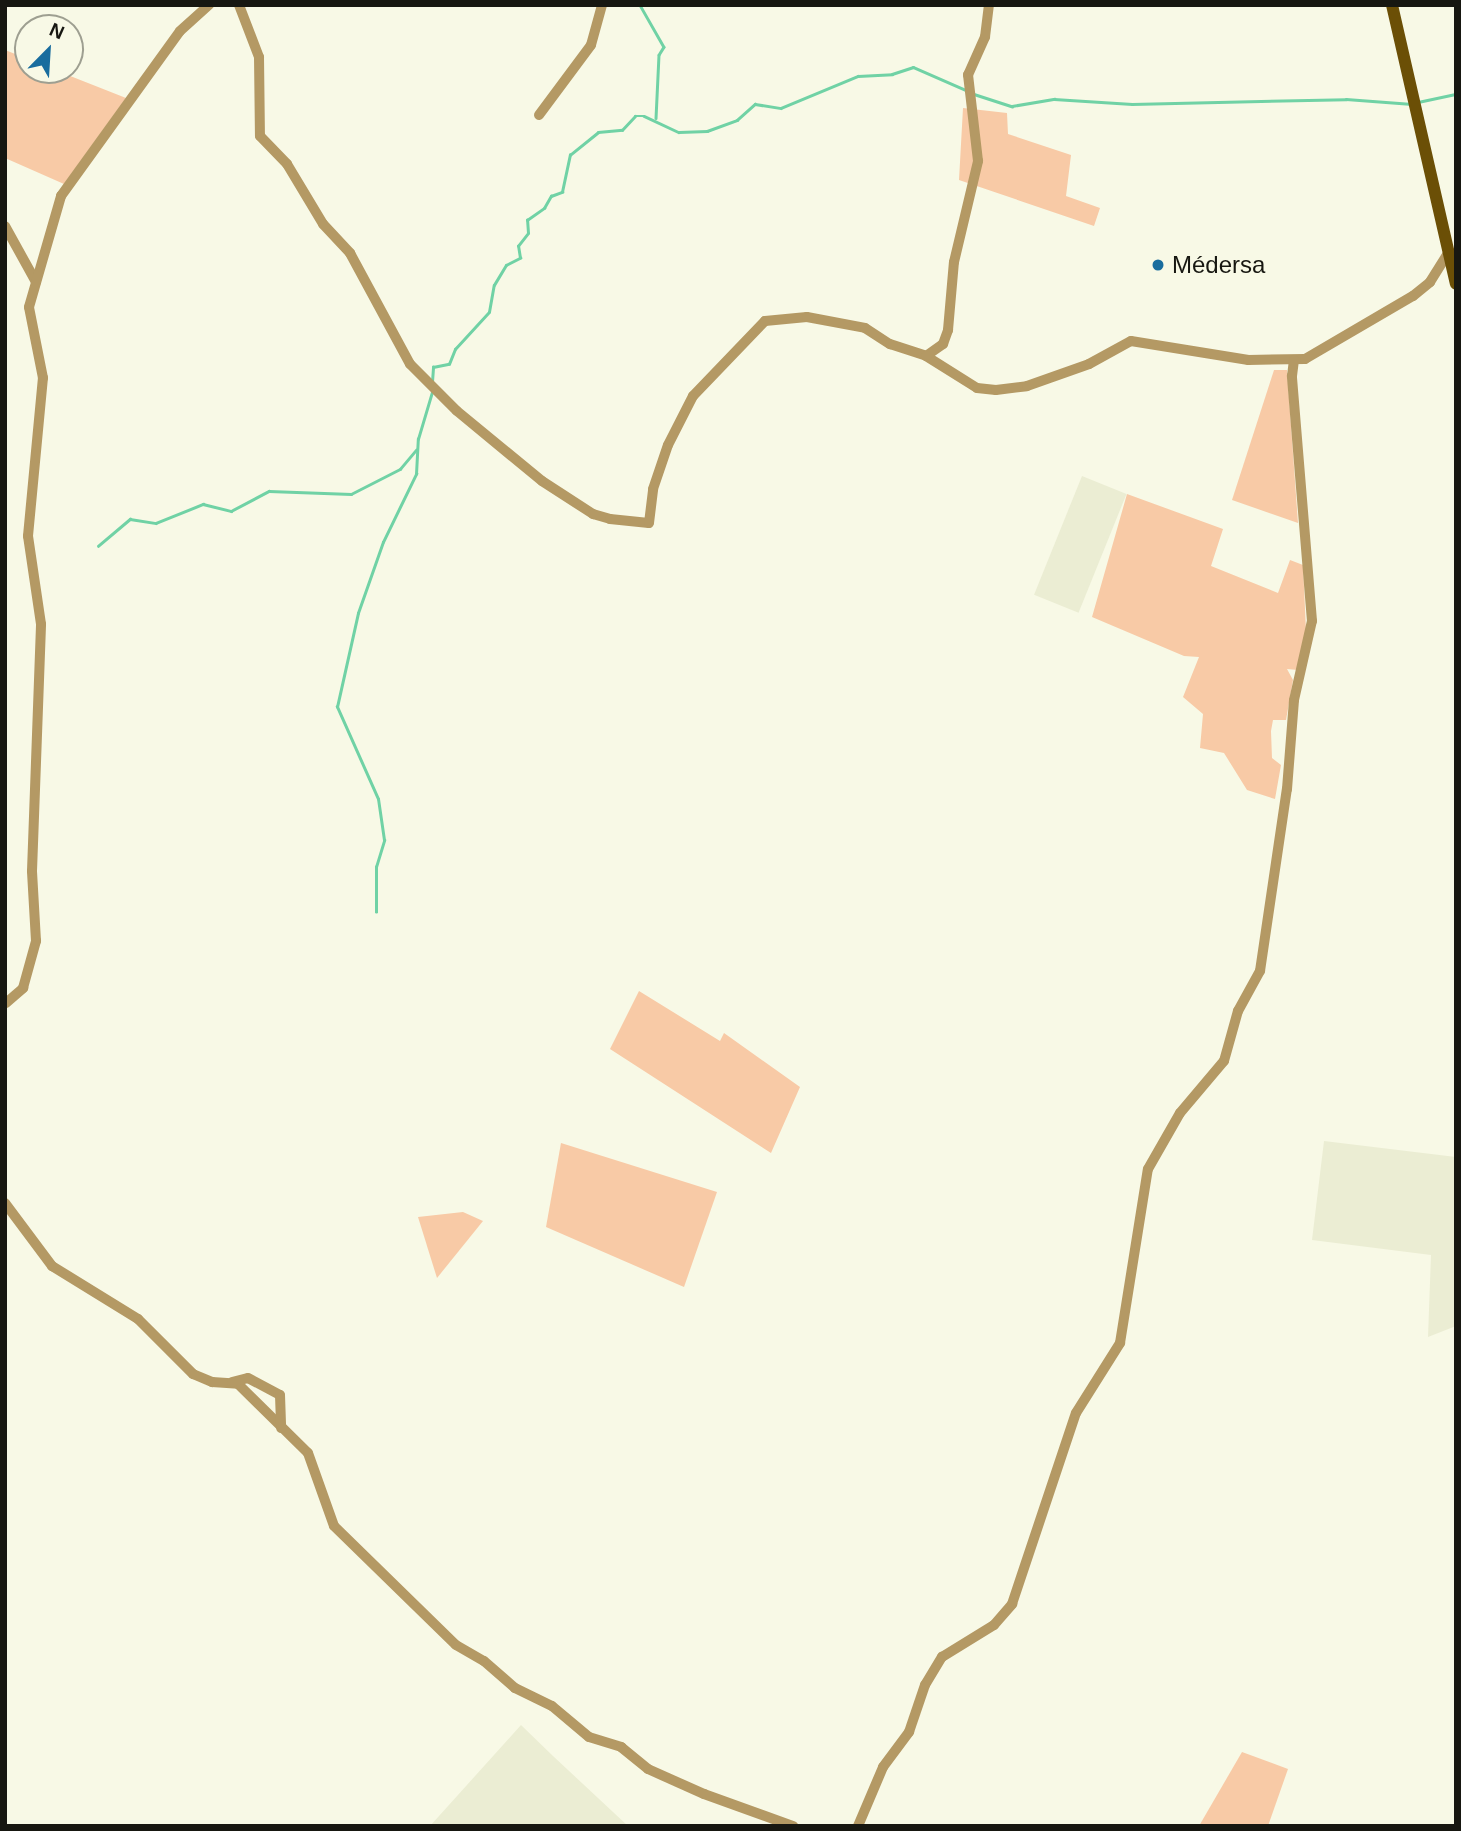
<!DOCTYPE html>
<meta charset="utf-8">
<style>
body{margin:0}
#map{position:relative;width:1461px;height:1831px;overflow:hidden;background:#f8f9e6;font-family:Arial,sans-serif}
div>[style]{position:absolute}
.built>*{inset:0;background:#ebedd3;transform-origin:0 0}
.green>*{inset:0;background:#f8caa6}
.stream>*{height:2.5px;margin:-1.25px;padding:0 1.25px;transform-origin:1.25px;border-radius:1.25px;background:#70d2a5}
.minor>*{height:10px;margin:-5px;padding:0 5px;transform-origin:5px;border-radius:5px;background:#b49964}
.major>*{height:12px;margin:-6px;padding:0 6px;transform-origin:6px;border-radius:6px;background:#6b4f06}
.dots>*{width:19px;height:19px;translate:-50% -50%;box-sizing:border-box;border:4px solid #f8f9e6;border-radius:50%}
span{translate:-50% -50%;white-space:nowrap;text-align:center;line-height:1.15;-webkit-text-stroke:5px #f8f9e6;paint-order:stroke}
.poi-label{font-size:24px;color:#171711}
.left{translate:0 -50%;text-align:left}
.frame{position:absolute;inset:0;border:7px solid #171711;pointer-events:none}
.north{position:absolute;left:14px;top:14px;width:70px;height:70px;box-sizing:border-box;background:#f8f9e6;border:2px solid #9e9f91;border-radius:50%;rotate:24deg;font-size:19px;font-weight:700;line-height:28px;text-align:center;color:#171711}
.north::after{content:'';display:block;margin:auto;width:24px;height:32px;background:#196d9e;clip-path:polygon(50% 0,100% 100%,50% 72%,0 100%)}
</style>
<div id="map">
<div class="built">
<div style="left:1082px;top:476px;width:48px;height:128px;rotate:22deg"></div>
<div style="clip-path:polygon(1324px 1141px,1456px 1157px,1456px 1326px,1428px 1337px,1431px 1255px,1312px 1240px)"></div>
<div style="clip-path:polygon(521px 1725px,553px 1756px,628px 1826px,430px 1826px)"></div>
</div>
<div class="green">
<div style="clip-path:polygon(5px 50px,28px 59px,28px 70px,55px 70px,126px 98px,64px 184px,5px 158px)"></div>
<div style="clip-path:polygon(963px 108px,1007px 113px,1008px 134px,1071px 155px,1066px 196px,1100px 208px,1094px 226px,959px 180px)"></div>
<div style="clip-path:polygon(1274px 370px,1287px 370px,1298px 523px,1232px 500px)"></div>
<div style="clip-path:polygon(1127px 494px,1223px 529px,1211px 566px,1278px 593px,1290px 560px,1303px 565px,1306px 631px,1298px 670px,1287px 669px,1293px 680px,1286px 720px,1273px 720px,1271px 731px,1272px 758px,1281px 765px,1275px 799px,1247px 790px,1224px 753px,1200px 748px,1203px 714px,1183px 697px,1199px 657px,1184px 656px,1092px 617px)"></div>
<div style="clip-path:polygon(639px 991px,720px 1041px,724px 1033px,800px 1087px,771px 1153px,610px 1049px)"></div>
<div style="clip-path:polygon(561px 1143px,717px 1192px,684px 1287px,546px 1227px)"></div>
<div style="clip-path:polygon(463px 1212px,483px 1221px,437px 1278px,418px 1217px)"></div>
<div style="clip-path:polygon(1242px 1752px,1288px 1769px,1268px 1826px,1199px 1826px)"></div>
</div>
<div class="stream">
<div style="left:640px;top:5px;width:48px;rotate:60.3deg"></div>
<div style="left:664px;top:47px;width:9px;rotate:122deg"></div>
<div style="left:659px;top:55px;width:63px;rotate:92.7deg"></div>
<div style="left:974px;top:94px;width:40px;rotate:18deg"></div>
<div style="left:1012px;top:106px;width:43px;rotate:-9.5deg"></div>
<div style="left:1054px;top:99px;width:78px;rotate:3.7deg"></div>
<div style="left:1132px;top:104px;width:214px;rotate:-1.3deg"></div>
<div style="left:1346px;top:99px;width:66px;rotate:4.3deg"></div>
<div style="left:1418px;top:102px;width:39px;rotate:-12deg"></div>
<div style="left:432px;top:382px;width:15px;rotate:-86deg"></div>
<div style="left:433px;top:367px;width:16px;rotate:-11deg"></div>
<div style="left:449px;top:364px;width:16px;rotate:-68deg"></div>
<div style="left:455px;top:349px;width:50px;rotate:-47.4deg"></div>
<div style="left:489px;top:312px;width:27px;rotate:-80deg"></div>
<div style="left:494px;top:285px;width:23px;rotate:-59deg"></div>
<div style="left:506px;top:265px;width:16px;rotate:-27deg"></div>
<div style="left:520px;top:258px;width:12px;rotate:-99deg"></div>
<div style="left:518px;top:246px;width:16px;rotate:-52deg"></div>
<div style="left:528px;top:233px;width:13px;rotate:-94deg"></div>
<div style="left:527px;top:220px;width:21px;rotate:-35deg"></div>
<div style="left:544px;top:208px;width:14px;rotate:-60deg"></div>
<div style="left:551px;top:196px;width:12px;rotate:-20deg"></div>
<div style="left:562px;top:192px;width:38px;rotate:-78deg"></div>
<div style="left:570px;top:155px;width:36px;rotate:-39deg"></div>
<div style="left:598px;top:132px;width:24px;rotate:-5deg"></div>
<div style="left:622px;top:130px;width:19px;rotate:-47deg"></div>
<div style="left:635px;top:116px;width:9px"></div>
<div style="left:644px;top:116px;width:38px;rotate:25deg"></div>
<div style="left:679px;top:132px;width:28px;rotate:-2deg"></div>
<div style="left:707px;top:131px;width:32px;rotate:-20deg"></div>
<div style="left:737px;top:120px;width:24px;rotate:-42deg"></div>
<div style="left:755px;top:104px;width:26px;rotate:9deg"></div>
<div style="left:781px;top:108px;width:83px;rotate:-22.6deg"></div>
<div style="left:858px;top:76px;width:34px;rotate:-3deg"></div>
<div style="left:892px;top:74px;width:22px;rotate:-18deg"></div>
<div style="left:913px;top:67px;width:60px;rotate:23.6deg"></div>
<div style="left:98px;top:546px;width:42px;rotate:-40.2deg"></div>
<div style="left:130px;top:519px;width:26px;rotate:9deg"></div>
<div style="left:156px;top:523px;width:51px;rotate:-22deg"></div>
<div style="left:203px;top:504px;width:29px;rotate:14deg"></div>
<div style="left:231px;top:511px;width:43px;rotate:-27.8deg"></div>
<div style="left:269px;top:491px;width:82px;rotate:2.1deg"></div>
<div style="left:351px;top:494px;width:55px;rotate:-27deg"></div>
<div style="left:400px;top:469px;width:25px;rotate:-50deg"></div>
<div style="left:376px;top:912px;width:45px;rotate:-90deg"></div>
<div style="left:376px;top:867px;width:28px;rotate:-73deg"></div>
<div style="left:384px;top:840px;width:41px;rotate:-98.3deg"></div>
<div style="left:378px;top:799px;width:101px;rotate:-114deg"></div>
<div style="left:337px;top:707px;width:96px;rotate:-77.4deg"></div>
<div style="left:358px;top:613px;width:75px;rotate:-70.6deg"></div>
<div style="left:383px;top:542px;width:76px;rotate:-64.1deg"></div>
<div style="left:416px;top:474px;width:35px;rotate:-87deg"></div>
<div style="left:418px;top:439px;width:49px;rotate:-73.4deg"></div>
</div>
<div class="minor">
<div style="left:239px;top:5px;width:56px;rotate:69deg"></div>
<div style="left:259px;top:57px;width:79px;rotate:89.3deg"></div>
<div style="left:260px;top:136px;width:39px;rotate:46deg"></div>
<div style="left:287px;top:164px;width:70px;rotate:59deg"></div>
<div style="left:323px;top:224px;width:40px;rotate:47deg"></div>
<div style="left:350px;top:253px;width:126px;rotate:61.6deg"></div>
<div style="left:410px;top:364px;width:66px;rotate:45deg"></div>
<div style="left:457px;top:411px;width:110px;rotate:39.5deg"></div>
<div style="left:542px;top:481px;width:61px;rotate:32.9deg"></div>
<div style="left:593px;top:514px;width:18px;rotate:16deg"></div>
<div style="left:610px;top:519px;width:39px;rotate:6deg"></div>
<div style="left:649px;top:523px;width:34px;rotate:-83deg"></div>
<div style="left:653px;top:489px;width:46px;rotate:-71.2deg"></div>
<div style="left:668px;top:445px;width:55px;rotate:-63deg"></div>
<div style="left:693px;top:396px;width:104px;rotate:-46.2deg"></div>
<div style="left:765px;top:321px;width:42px;rotate:-5.4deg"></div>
<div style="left:807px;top:317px;width:59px;rotate:10.7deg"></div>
<div style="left:865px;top:328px;width:30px;rotate:33deg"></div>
<div style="left:890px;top:344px;width:38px;rotate:18deg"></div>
<div style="left:926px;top:356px;width:60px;rotate:32.1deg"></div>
<div style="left:977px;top:388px;width:19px;rotate:6deg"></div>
<div style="left:996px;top:390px;width:31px;rotate:-7deg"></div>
<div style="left:1027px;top:386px;width:66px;rotate:-19.5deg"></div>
<div style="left:1089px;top:364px;width:48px;rotate:-28.7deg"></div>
<div style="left:1131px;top:341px;width:119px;rotate:9.2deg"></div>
<div style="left:1248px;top:360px;width:57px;rotate:-1deg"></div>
<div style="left:1305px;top:359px;width:125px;rotate:-30.3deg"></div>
<div style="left:1413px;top:296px;width:22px;rotate:-39deg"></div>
<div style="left:1430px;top:282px;width:34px;rotate:-58deg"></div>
<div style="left:1448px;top:253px;width:4px;rotate:45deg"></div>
<div style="left:539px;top:115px;width:87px;rotate:-53.4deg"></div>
<div style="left:591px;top:45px;width:41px;rotate:-74.6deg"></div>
<div style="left:5px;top:226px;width:64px;rotate:61deg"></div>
<div style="left:926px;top:356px;width:21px;rotate:-35deg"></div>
<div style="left:943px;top:344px;width:15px;rotate:-70deg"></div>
<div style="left:948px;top:330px;width:68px;rotate:-85deg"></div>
<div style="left:954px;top:262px;width:104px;rotate:-76.6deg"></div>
<div style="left:978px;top:161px;width:87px;rotate:-96.6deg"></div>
<div style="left:968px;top:75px;width:42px;rotate:-65.9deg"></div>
<div style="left:985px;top:37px;width:32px;rotate:-83deg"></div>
<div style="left:6px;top:1003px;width:23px;rotate:-41deg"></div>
<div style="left:23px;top:988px;width:49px;rotate:-74.5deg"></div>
<div style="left:36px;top:941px;width:70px;rotate:-93.3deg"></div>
<div style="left:32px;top:871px;width:247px;rotate:-87.9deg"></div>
<div style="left:41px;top:624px;width:89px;rotate:-98.4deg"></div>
<div style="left:28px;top:536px;width:159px;rotate:-84.6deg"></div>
<div style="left:43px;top:378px;width:72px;rotate:-101.2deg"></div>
<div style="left:29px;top:307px;width:116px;rotate:-73.9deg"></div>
<div style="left:61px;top:196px;width:203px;rotate:-54.2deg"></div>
<div style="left:180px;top:31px;width:39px;rotate:-42deg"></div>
<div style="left:5px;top:1203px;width:79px;rotate:53.3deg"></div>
<div style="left:52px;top:1266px;width:101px;rotate:31.6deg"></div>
<div style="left:138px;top:1319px;width:78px;rotate:45deg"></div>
<div style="left:193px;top:1374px;width:21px;rotate:23deg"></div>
<div style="left:212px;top:1382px;width:26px;rotate:4deg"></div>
<div style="left:238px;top:1384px;width:98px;rotate:44.6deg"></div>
<div style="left:308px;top:1453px;width:77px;rotate:70.4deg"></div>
<div style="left:334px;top:1526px;width:170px;rotate:44.3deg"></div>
<div style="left:456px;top:1645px;width:32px;rotate:30deg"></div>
<div style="left:484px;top:1661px;width:41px;rotate:41.1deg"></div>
<div style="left:515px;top:1688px;width:41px;rotate:25.9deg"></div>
<div style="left:552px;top:1706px;width:48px;rotate:40deg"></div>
<div style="left:589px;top:1737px;width:34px;rotate:17deg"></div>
<div style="left:621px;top:1747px;width:35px;rotate:39deg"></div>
<div style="left:648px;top:1769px;width:61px;rotate:24.1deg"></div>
<div style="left:704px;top:1794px;width:95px;rotate:19.8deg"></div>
<div style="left:232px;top:1382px;width:16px;rotate:-14deg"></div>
<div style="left:248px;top:1378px;width:36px;rotate:28deg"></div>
<div style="left:280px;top:1395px;width:33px;rotate:88deg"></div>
<div style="left:858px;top:1826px;width:64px;rotate:-67deg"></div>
<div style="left:883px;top:1767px;width:44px;rotate:-53.4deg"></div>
<div style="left:909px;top:1732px;width:50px;rotate:-71.2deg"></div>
<div style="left:925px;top:1685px;width:33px;rotate:-59deg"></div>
<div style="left:942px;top:1657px;width:61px;rotate:-31.6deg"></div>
<div style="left:994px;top:1625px;width:28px;rotate:-49deg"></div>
<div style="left:1012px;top:1604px;width:201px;rotate:-71.5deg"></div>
<div style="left:1076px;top:1413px;width:83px;rotate:-57.8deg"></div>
<div style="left:1120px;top:1343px;width:176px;rotate:-80.9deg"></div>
<div style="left:1148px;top:1169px;width:64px;rotate:-60.3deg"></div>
<div style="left:1180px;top:1113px;width:68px;rotate:-49.8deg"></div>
<div style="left:1224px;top:1061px;width:52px;rotate:-74.4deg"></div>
<div style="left:1238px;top:1011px;width:46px;rotate:-61.2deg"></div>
<div style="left:1260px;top:971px;width:184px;rotate:-81.6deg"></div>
<div style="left:1287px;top:789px;width:89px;rotate:-85.5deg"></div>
<div style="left:1294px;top:700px;width:81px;rotate:-77.2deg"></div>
<div style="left:1312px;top:621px;width:246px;rotate:-94.7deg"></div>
<div style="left:1292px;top:376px;width:16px;rotate:-83deg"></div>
</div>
<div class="major">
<div style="left:1392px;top:5px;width:286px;rotate:77.1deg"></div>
</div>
<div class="dots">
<div style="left:1158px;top:265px;background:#196d9e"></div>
</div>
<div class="poi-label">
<span class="left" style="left:1172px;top:265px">Médersa</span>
</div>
<div class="frame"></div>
<div class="north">N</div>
</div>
